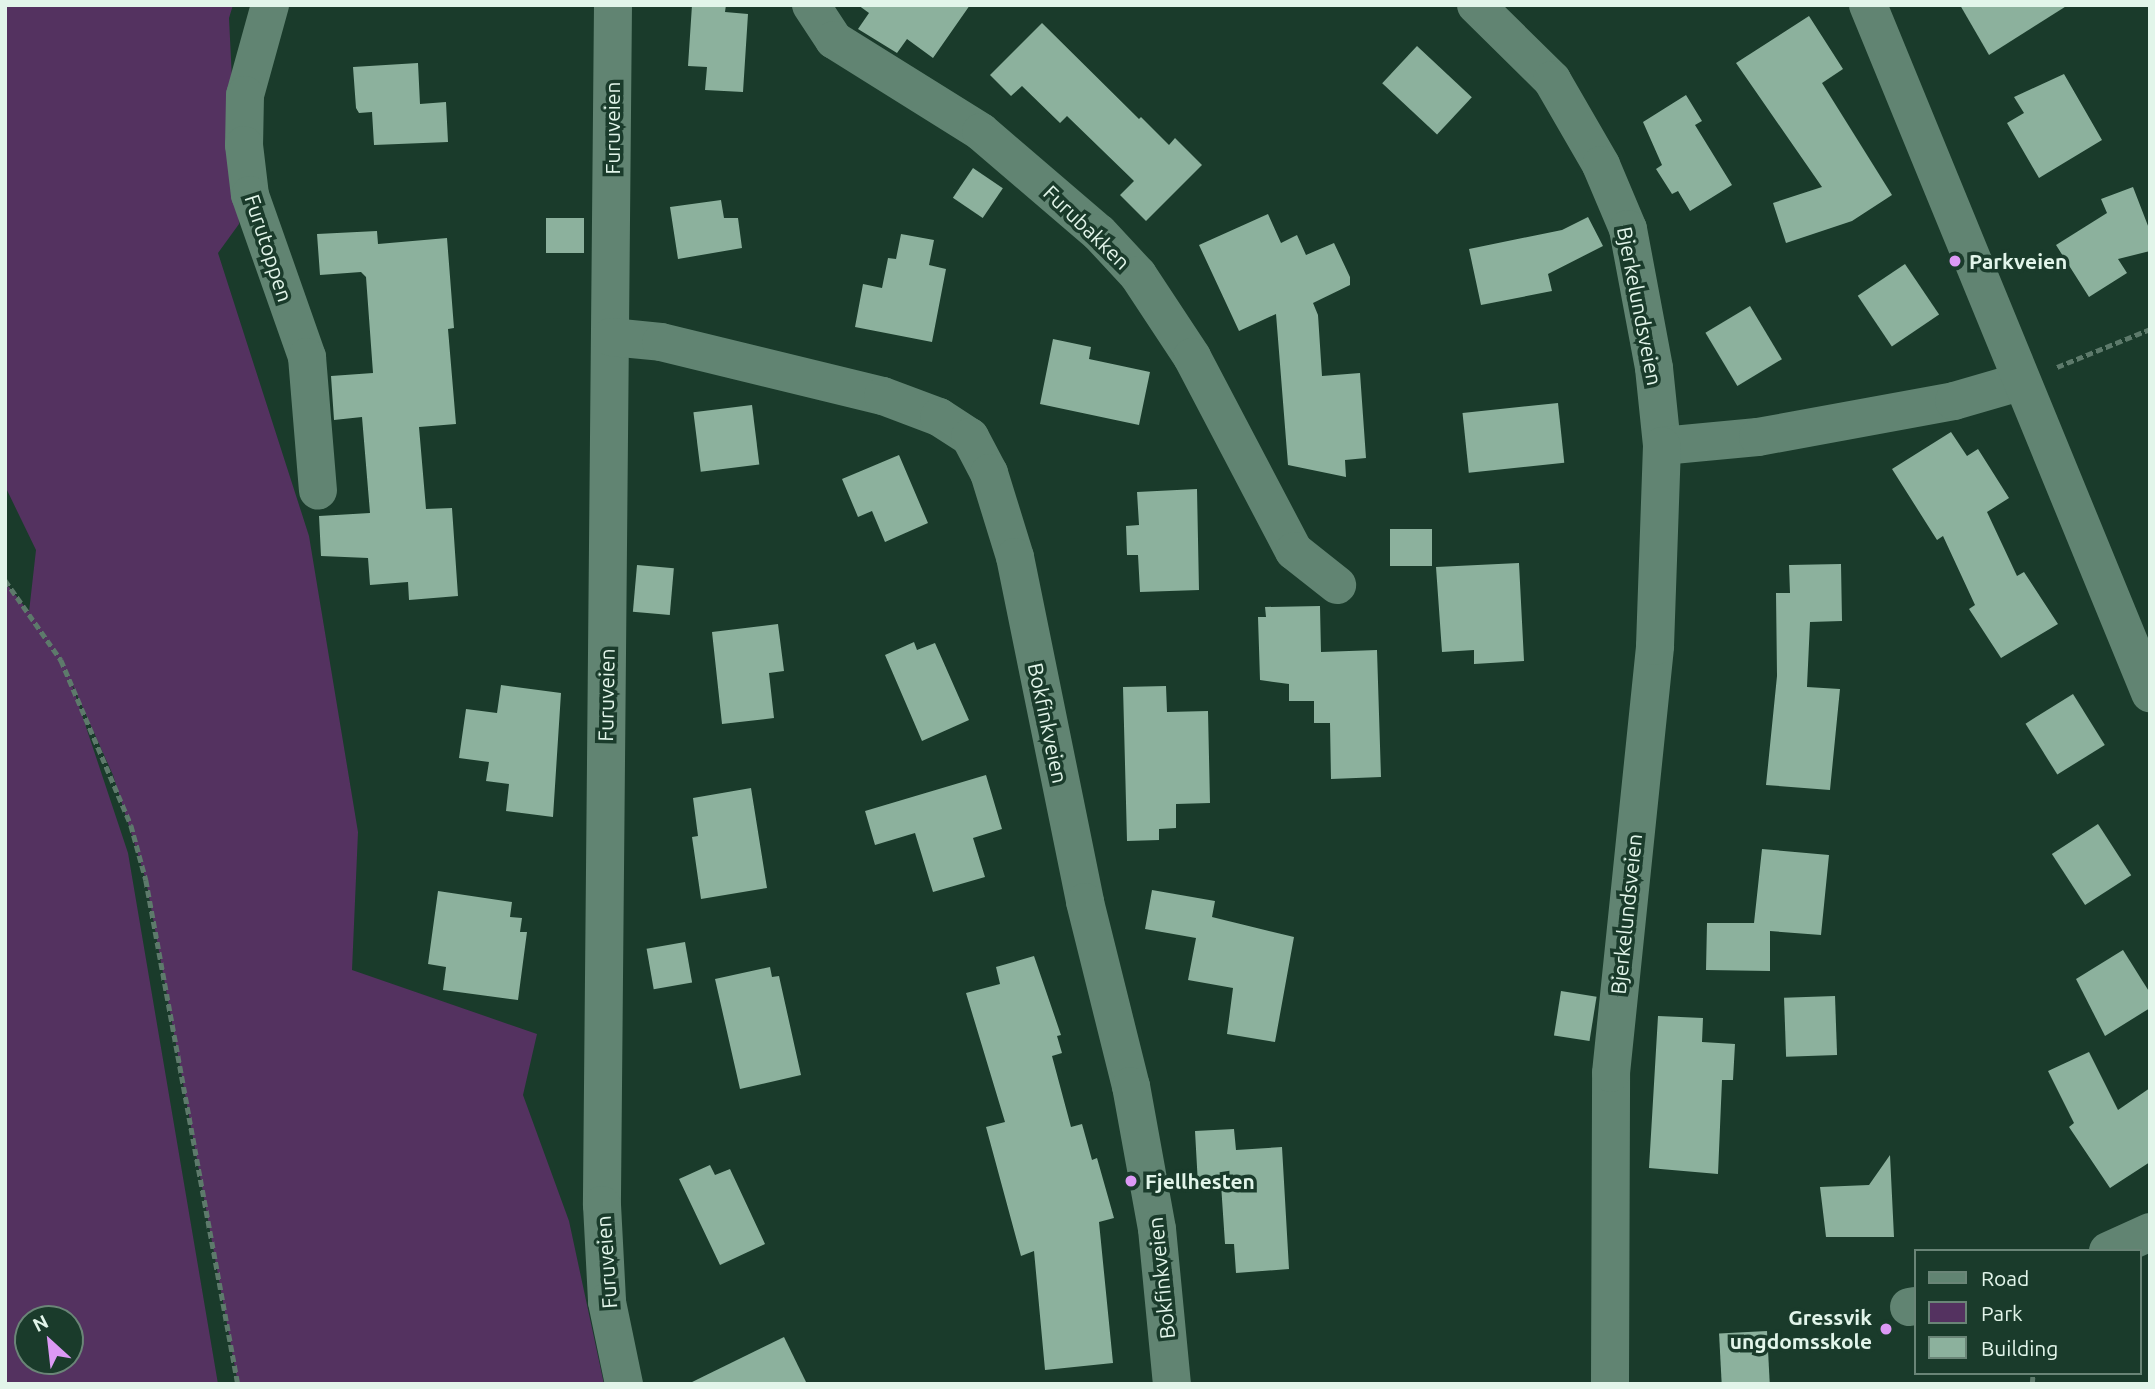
<!DOCTYPE html>
<style>
body{margin:0}
#map{position:relative;width:2155px;height:1389px;overflow:hidden;background:#1a3b2b;font-family:Ubuntu,sans-serif}
div>[style]{position:absolute}
.green>*{inset:0;background:#543260}
.building>*{inset:0;background:#8cb19d;transform-origin:0 0}
.path>*{height:4.5px;margin-top:-2.25px;transform-origin:0;background:repeating-linear-gradient(90deg,#5d7a6b 0 7px,transparent 0 10.5px)}
.minor>*{height:38px;margin:-19px;padding:0 19px;transform-origin:19px;border-radius:19px;background:#618472}
.dots>*{width:19px;height:19px;translate:-50% -50%;box-sizing:border-box;border:4px solid #1a3b2b;border-radius:50%}
span{translate:-50% -50%;white-space:nowrap;text-align:center;line-height:1.15;-webkit-text-stroke:7px #1a3b2b;paint-order:stroke}
.street-label{font-size:21px;color:#e2f5ea}
.poi-label{font-size:21px;color:#e2f5ea;font-weight:700}
.left{translate:0 -50%;text-align:left}
.right{translate:-100% -50%;text-align:right}
.frame{position:absolute;inset:0;border:7px solid #e2f5ea;pointer-events:none}
.legend{position:absolute;left:1914px;top:1249px;width:228px;height:126px;box-sizing:border-box;background:#1a3b2b;border:2px solid #6a8577;margin:0;padding:9px 12px;list-style:none;font-size:21px;color:#e2f5ea}
.legend li{display:flex;align-items:center;gap:14px;height:35px}
.legend b{width:35px;border:2px solid #6a8577}
.north{position:absolute;left:14px;top:1305px;width:70px;height:70px;box-sizing:border-box;background:#1a3b2b;border:2px solid #6a8577;border-radius:50%;rotate:333deg;font-size:19px;font-weight:700;line-height:28px;text-align:center;color:#e2f5ea}
.north::after{content:'';display:block;margin:auto;width:24px;height:32px;background:#dc99f5;clip-path:polygon(50% 0,100% 100%,50% 72%,0 100%)}
</style>
<div id="map">
<div class="green">
<div style="clip-path:polygon(evenodd,5px 5px,233px 5px,229px 18px,239px 224px,218px 253px,309px 536px,358px 832px,352px 970px,537px 1034px,523px 1095px,569px 1221px,604px 1384px,238px 1384px,146px 880px,113px 775px,70px 679px,128px 853px,218px 1384px,5px 1384px,5px 582px,29px 612px,36px 550px,5px 486px,5px 5px,28px 1319px,70px 1319px,70px 1361px,28px 1361px,28px 1319px)"></div>
</div>
<div class="building">
<div style="clip-path:polygon(692px 5px,726px 5px,725px 12px,748px 14px,743px 92px,705px 90px,707px 67px,688px 66px)"></div>
<div style="clip-path:polygon(858px 5px,970px 5px,933px 58px,907px 39px,897px 53px,858px 29px,869px 13px)"></div>
<div style="clip-path:polygon(1960px 5px,2068px 5px,1989px 55px)"></div>
<div style="clip-path:polygon(1809px 16px,1843px 69px,1822px 83px,1892px 195px,1852px 221px,1786px 243px,1773px 203px,1822px 187px,1736px 63px)"></div>
<div style="clip-path:polygon(1042px 23px,1139px 119px,1141px 117px,1169px 145px,1175px 138px,1202px 165px,1146px 221px,1120px 195px,1134px 181px,1067px 116px,1060px 123px,1022px 86px,1011px 96px,990px 75px)"></div>
<div style="left:1417px;top:46px;width:75px;height:51px;rotate:43deg"></div>
<div style="clip-path:polygon(418px 63px,420px 104px,446px 102px,448px 142px,374px 145px,372px 112px,359px 113px,356px 108px,353px 67px)"></div>
<div style="clip-path:polygon(2064px 74px,2102px 140px,2039px 178px,2007px 123px,2024px 113px,2014px 97px)"></div>
<div style="clip-path:polygon(1686px 95px,1702px 121px,1695px 125px,1732px 185px,1690px 211px,1678px 191px,1672px 194px,1656px 169px,1662px 165px,1643px 122px)"></div>
<div style="left:973px;top:168px;width:36px;height:36px;rotate:34deg"></div>
<div style="clip-path:polygon(2133px 187px,2150px 231px,2150px 251px,2118px 259px,2127px 273px,2089px 297px,2056px 245px,2107px 213px,2101px 199px)"></div>
<div style="clip-path:polygon(721px 200px,724px 218px,738px 218px,742px 248px,678px 259px,670px 207px)"></div>
<div style="clip-path:polygon(1268px 214px,1281px 243px,1297px 235px,1306px 255px,1334px 243px,1350px 277px,1350px 285px,1313px 303px,1318px 315px,1322px 376px,1360px 373px,1366px 458px,1345px 460px,1346px 477px,1288px 465px,1276px 314px,1239px 331px,1199px 245px)"></div>
<div style="clip-path:polygon(1588px 217px,1603px 246px,1548px 274px,1552px 291px,1481px 305px,1469px 249px,1562px 230px)"></div>
<div style="left:584px;top:218px;width:35px;height:38px;rotate:90deg"></div>
<div style="clip-path:polygon(377px 231px,378px 244px,447px 238px,454px 328px,448px 329px,456px 424px,419px 427px,426px 509px,452px 508px,458px 596px,409px 600px,408px 582px,370px 585px,368px 558px,321px 556px,319px 516px,370px 513px,362px 417px,334px 420px,331px 376px,373px 373px,366px 277px,361px 272px,320px 275px,317px 234px)"></div>
<div style="clip-path:polygon(901px 234px,934px 240px,929px 265px,946px 269px,932px 342px,855px 327px,863px 284px,882px 288px,888px 258px,896px 259px)"></div>
<div style="left:1905px;top:264px;width:61px;height:57px;rotate:56deg"></div>
<div style="left:1750px;top:306px;width:62px;height:52px;rotate:59deg"></div>
<div style="clip-path:polygon(1053px 339px,1091px 347px,1089px 359px,1150px 372px,1139px 425px,1040px 404px)"></div>
<div style="left:1558px;top:403px;width:60px;height:96px;rotate:84deg"></div>
<div style="left:752px;top:405px;width:60px;height:59px;rotate:83deg"></div>
<div style="clip-path:polygon(1951px 432px,1967px 456px,1978px 449px,2009px 498px,1987px 512px,2017px 576px,2024px 572px,2058px 624px,2001px 658px,1969px 609px,1975px 605px,1943px 536px,1937px 540px,1892px 469px)"></div>
<div style="clip-path:polygon(899px 455px,928px 523px,885px 542px,872px 511px,858px 517px,842px 479px)"></div>
<div style="clip-path:polygon(1197px 489px,1199px 590px,1140px 592px,1138px 555px,1127px 555px,1126px 526px,1139px 525px,1137px 492px)"></div>
<div style="left:1390px;top:529px;width:42px;height:37px"></div>
<div style="clip-path:polygon(1519px 563px,1524px 661px,1474px 664px,1474px 650px,1442px 652px,1436px 567px)"></div>
<div style="clip-path:polygon(1841px 564px,1842px 621px,1810px 622px,1807px 687px,1840px 689px,1830px 790px,1766px 785px,1777px 676px,1776px 593px,1790px 593px,1789px 565px)"></div>
<div style="left:637px;top:565px;width:37px;height:47px;rotate:5deg"></div>
<div style="clip-path:polygon(1320px 606px,1321px 652px,1377px 650px,1381px 777px,1331px 779px,1330px 723px,1314px 723px,1314px 701px,1289px 701px,1289px 684px,1260px 680px,1258px 617px,1266px 617px,1265px 607px)"></div>
<div style="clip-path:polygon(778px 624px,784px 671px,769px 673px,774px 718px,722px 724px,712px 632px)"></div>
<div style="clip-path:polygon(914px 642px,917px 650px,935px 643px,969px 720px,922px 741px,885px 655px)"></div>
<div style="clip-path:polygon(501px 685px,561px 693px,553px 817px,506px 811px,509px 784px,486px 781px,489px 762px,459px 758px,466px 709px,497px 713px)"></div>
<div style="clip-path:polygon(1166px 686px,1167px 712px,1208px 711px,1210px 803px,1176px 804px,1176px 828px,1159px 829px,1159px 840px,1127px 841px,1123px 687px)"></div>
<div style="left:2073px;top:694px;width:60px;height:56px;rotate:58deg"></div>
<div style="clip-path:polygon(986px 775px,1002px 829px,973px 838px,985px 877px,933px 892px,915px 833px,875px 845px,865px 811px)"></div>
<div style="clip-path:polygon(751px 788px,767px 888px,701px 899px,692px 837px,698px 836px,693px 798px)"></div>
<div style="left:2098px;top:824px;width:61px;height:55px;rotate:57deg"></div>
<div style="clip-path:polygon(1762px 849px,1829px 855px,1821px 935px,1770px 931px,1770px 971px,1706px 970px,1707px 923px,1754px 923px)"></div>
<div style="clip-path:polygon(1152px 890px,1215px 901px,1212px 917px,1294px 937px,1275px 1042px,1227px 1034px,1233px 988px,1188px 980px,1196px 938px,1145px 929px)"></div>
<div style="clip-path:polygon(438px 891px,512px 902px,510px 917px,522px 918px,520px 932px,527px 932px,518px 1000px,443px 990px,446px 967px,428px 964px)"></div>
<div style="left:685px;top:942px;width:41px;height:39px;rotate:80deg"></div>
<div style="clip-path:polygon(2123px 950px,2150px 993px,2150px 1008px,2105px 1036px,2076px 979px)"></div>
<div style="clip-path:polygon(1034px 956px,1061px 1035px,1057px 1036px,1062px 1053px,1052px 1056px,1071px 1127px,1082px 1124px,1092px 1160px,1097px 1158px,1114px 1218px,1099px 1222px,1113px 1363px,1045px 1370px,1034px 1251px,1021px 1256px,986px 1127px,1005px 1122px,966px 993px,1000px 984px,996px 967px)"></div>
<div style="clip-path:polygon(770px 967px,772px 977px,779px 976px,801px 1075px,740px 1089px,715px 979px)"></div>
<div style="left:1561px;top:991px;width:36px;height:45px;rotate:9deg"></div>
<div style="left:1835px;top:996px;width:59px;height:51px;rotate:88deg"></div>
<div style="clip-path:polygon(1658px 1016px,1703px 1018px,1702px 1042px,1735px 1044px,1733px 1080px,1722px 1080px,1718px 1174px,1649px 1168px)"></div>
<div style="clip-path:polygon(2089px 1052px,2118px 1110px,2150px 1088px,2150px 1162px,2110px 1188px,2069px 1127px,2074px 1123px,2048px 1071px)"></div>
<div style="clip-path:polygon(1234px 1129px,1236px 1150px,1282px 1147px,1289px 1269px,1236px 1273px,1234px 1244px,1225px 1244px,1221px 1184px,1198px 1185px,1195px 1131px)"></div>
<div style="clip-path:polygon(1890px 1155px,1894px 1237px,1826px 1237px,1820px 1187px,1869px 1185px)"></div>
<div style="clip-path:polygon(710px 1165px,715px 1175px,730px 1169px,765px 1244px,720px 1265px,679px 1179px)"></div>
<div style="left:1767px;top:1331px;width:53px;height:48px;rotate:87deg"></div>
<div style="clip-path:polygon(784px 1337px,807px 1384px,688px 1384px)"></div>
</div>
<div class="path">
<div style="left:2057px;top:367px;width:100px;rotate:-22.2deg"></div>
<div style="left:5px;top:580px;width:98px;rotate:55deg"></div>
<div style="left:61px;top:660px;width:179px;rotate:67deg"></div>
<div style="left:131px;top:825px;width:57px;rotate:74.7deg"></div>
<div style="left:146px;top:880px;width:512px;rotate:79.66deg"></div>
<div style="left:2032px;top:1384px;width:11px;rotate:-85deg"></div>
</div>
<div class="minor">
<div style="left:270px;top:5px;width:93px;rotate:105.5deg"></div>
<div style="left:245px;top:95px;width:50px;rotate:91.1deg"></div>
<div style="left:244px;top:145px;width:50px;rotate:83.2deg"></div>
<div style="left:250px;top:195px;width:172px;rotate:70.6deg"></div>
<div style="left:307px;top:357px;width:134px;rotate:85.3deg"></div>
<div style="left:613px;top:5px;width:1200px;rotate:90.53deg"></div>
<div style="left:602px;top:1205px;width:97px;rotate:87deg"></div>
<div style="left:607px;top:1302px;width:84px;rotate:78.3deg"></div>
<div style="left:811px;top:5px;width:42px;rotate:56.7deg"></div>
<div style="left:834px;top:40px;width:173px;rotate:32deg"></div>
<div style="left:981px;top:132px;width:155px;rotate:40.6deg"></div>
<div style="left:1099px;top:233px;width:57px;rotate:47.1deg"></div>
<div style="left:1138px;top:275px;width:98px;rotate:56.6deg"></div>
<div style="left:1192px;top:357px;width:219px;rotate:62.3deg"></div>
<div style="left:1294px;top:551px;width:55px;rotate:38.3deg"></div>
<div style="left:1476px;top:5px;width:107px;rotate:44.6deg"></div>
<div style="left:1552px;top:80px;width:98px;rotate:60deg"></div>
<div style="left:1601px;top:165px;width:69px;rotate:67.1deg"></div>
<div style="left:1628px;top:229px;width:141px;rotate:79.4deg"></div>
<div style="left:1654px;top:368px;width:78px;rotate:84.1deg"></div>
<div style="left:1662px;top:446px;width:96px;rotate:-5.4deg"></div>
<div style="left:1758px;top:437px;width:199px;rotate:-10.4deg"></div>
<div style="left:1954px;top:401px;width:69px;rotate:-16.1deg"></div>
<div style="left:1868px;top:5px;width:744px;rotate:67.71deg"></div>
<div style="left:611px;top:337px;width:50px;rotate:5.7deg"></div>
<div style="left:661px;top:342px;width:228px;rotate:13.7deg"></div>
<div style="left:883px;top:396px;width:60px;rotate:20.6deg"></div>
<div style="left:939px;top:417px;width:37px;rotate:33deg"></div>
<div style="left:970px;top:437px;width:41px;rotate:62.2deg"></div>
<div style="left:989px;top:473px;width:88px;rotate:72.8deg"></div>
<div style="left:1015px;top:557px;width:352px;rotate:78.5deg"></div>
<div style="left:1085px;top:902px;width:190px;rotate:76deg"></div>
<div style="left:1131px;top:1086px;width:145px;rotate:79.7deg"></div>
<div style="left:1157px;top:1229px;width:156px;rotate:84.5deg"></div>
<div style="left:2108px;top:1251px;width:46px;rotate:-24.3deg"></div>
<div style="left:1909px;top:1307px;width:6px;rotate:-9deg"></div>
<div style="left:1610px;top:1384px;width:311px;rotate:-89.8deg"></div>
<div style="left:1611px;top:1073px;width:429px;rotate:-84.1deg"></div>
<div style="left:1655px;top:646px;width:200px;rotate:-88deg"></div>
</div>
<div class="dots">
<div style="left:1955px;top:261px;background:#dc99f5"></div>
<div style="left:1131px;top:1181px;background:#dc99f5"></div>
<div style="left:1886px;top:1329px;background:#dc99f5"></div>
</div>
<div class="street-label">
<span style="left:612px;top:128px;rotate:-90deg">Furuveien</span>
<span style="left:1087px;top:227px;rotate:44deg">Furubakken</span>
<span style="left:269px;top:248px;rotate:72deg">Furutoppen</span>
<span style="left:1640px;top:306px;rotate:79deg">Bjerkelundsveien</span>
<span style="left:606px;top:695px;rotate:-89deg">Furuveien</span>
<span style="left:1048px;top:723px;rotate:78deg">Bokfinkveien</span>
<span style="left:1626px;top:914px;rotate:-84deg">Bjerkelundsveien</span>
<span style="left:606px;top:1262px;rotate:-94deg">Furuveien</span>
<span style="left:1161px;top:1278px;rotate:-96deg">Bokfinkveien</span>
</div>
<div class="poi-label">
<span class="left" style="left:1969px;top:261px">Parkveien</span>
<span class="left" style="left:1145px;top:1181px">Fjellhesten</span>
<span class="right" style="left:1872px;top:1329px">Gressvik<br>ungdomsskole</span>
</div>
<div class="frame"></div>
<ul class="legend">
<li><b style="height:9px;background:#618472"></b>Road</li>
<li><b style="height:19px;background:#543260"></b>Park</li>
<li><b style="height:19px;background:#8cb19d"></b>Building</li>
</ul>
<div class="north">N</div>
</div>
